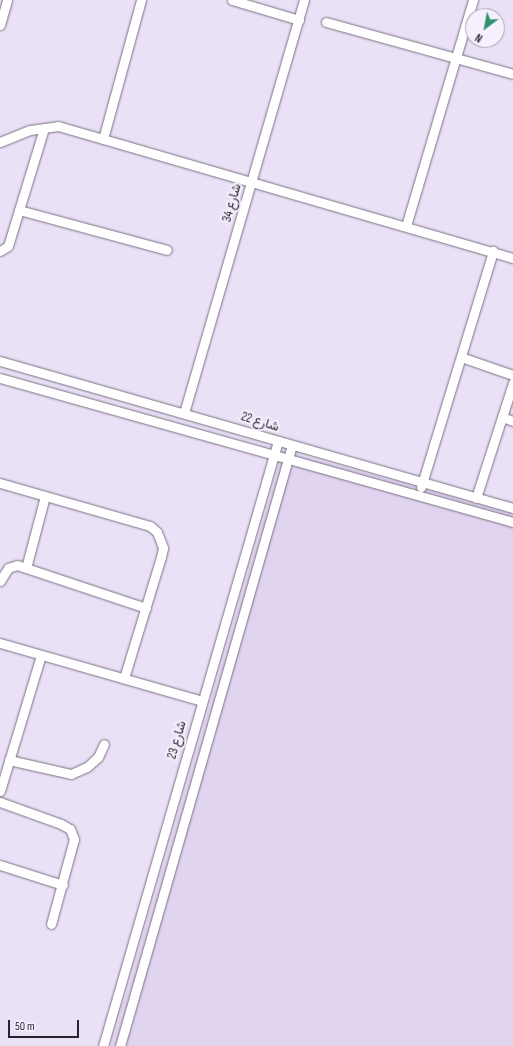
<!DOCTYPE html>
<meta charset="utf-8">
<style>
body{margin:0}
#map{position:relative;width:513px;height:1046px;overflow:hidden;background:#ebe1f7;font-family:"Sofia Sans Condensed",Vazirmatn,sans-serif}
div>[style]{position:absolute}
.built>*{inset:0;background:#e1d4f0}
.roads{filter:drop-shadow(0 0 1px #7a7184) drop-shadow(0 0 1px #7a7184)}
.street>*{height:9px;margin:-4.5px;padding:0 4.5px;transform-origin:4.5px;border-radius:4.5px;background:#fff}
span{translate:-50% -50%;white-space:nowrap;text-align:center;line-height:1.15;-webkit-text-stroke:4px #f6f0fe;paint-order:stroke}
.street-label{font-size:13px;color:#28242c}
.north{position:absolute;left:465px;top:8px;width:40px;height:40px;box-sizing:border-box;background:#f6f0fe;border:1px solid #a49eaa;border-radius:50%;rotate:212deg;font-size:11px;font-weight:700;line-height:16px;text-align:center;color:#28242c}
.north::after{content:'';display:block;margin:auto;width:14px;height:18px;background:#2d936f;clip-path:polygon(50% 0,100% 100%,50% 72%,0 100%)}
.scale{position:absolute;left:8px;top:1020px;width:71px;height:18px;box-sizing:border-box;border:2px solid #28242c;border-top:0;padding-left:5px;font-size:12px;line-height:14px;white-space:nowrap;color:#28242c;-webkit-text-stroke:3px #f6f0fe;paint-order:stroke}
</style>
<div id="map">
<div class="built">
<div style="clip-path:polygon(283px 451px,513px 512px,513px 1046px,111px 1046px)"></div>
</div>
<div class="roads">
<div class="street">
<div style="left:232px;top:0;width:70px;rotate:16.6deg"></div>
<div style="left:326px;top:22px;width:194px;rotate:15.5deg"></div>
<div style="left:0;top:25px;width:26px;rotate:-74deg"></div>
<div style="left:103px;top:139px;width:427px;rotate:16.2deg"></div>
<div style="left:0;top:142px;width:32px;rotate:-22deg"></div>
<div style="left:30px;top:130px;width:28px;rotate:-8deg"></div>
<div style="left:58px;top:126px;width:47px;rotate:16.1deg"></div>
<div style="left:103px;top:139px;width:144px;rotate:-74.7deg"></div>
<div style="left:19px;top:210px;width:153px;rotate:15.1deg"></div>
<div style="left:406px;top:226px;width:236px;rotate:-73.5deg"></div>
<div style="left:0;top:251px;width:9px;rotate:-32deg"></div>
<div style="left:8px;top:246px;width:123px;rotate:-73deg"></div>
<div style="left:461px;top:357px;width:55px;rotate:19.1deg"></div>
<div style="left:0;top:361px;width:534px;rotate:15.99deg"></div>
<div style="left:0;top:378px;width:533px;rotate:15.68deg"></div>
<div style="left:184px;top:413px;width:430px;rotate:-73.8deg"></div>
<div style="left:502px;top:417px;width:12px;rotate:20deg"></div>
<div style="left:0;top:483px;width:156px;rotate:16deg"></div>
<div style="left:150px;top:526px;width:9px;rotate:41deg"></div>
<div style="left:157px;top:532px;width:17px;rotate:69deg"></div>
<div style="left:163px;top:548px;width:9px;rotate:103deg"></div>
<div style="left:161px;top:557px;width:127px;rotate:107deg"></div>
<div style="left:421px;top:487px;width:247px;rotate:-73deg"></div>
<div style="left:476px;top:498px;width:121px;rotate:-72.2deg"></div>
<div style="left:26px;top:568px;width:74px;rotate:-75.2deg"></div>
<div style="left:0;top:581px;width:15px;rotate:-58deg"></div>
<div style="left:8px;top:568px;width:9px;rotate:-18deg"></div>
<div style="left:17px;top:565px;width:136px;rotate:18.4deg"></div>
<div style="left:0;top:643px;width:210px;rotate:16deg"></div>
<div style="left:9px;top:760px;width:64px;rotate:12.7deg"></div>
<div style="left:71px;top:774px;width:17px;rotate:-24deg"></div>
<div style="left:87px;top:767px;width:15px;rotate:-42deg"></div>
<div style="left:98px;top:757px;width:14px;rotate:-65deg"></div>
<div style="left:0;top:791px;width:142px;rotate:-73.2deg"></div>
<div style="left:0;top:802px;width:65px;rotate:19.8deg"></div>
<div style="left:61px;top:824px;width:10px;rotate:29deg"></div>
<div style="left:70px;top:829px;width:11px;rotate:68deg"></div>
<div style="left:74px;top:839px;width:88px;rotate:105.1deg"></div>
<div style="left:0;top:865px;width:66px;rotate:17.6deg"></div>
<div style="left:103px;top:1046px;width:630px;rotate:-73.87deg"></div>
<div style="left:120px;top:1046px;width:625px;rotate:-74.03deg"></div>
</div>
</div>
<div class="street-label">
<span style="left:232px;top:203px;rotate:-74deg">شارع 34</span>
<span style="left:260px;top:422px;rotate:17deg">شارع 22</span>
<span style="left:177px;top:740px;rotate:-74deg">شارع 23</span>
</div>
<div class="north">N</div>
<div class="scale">50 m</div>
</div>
